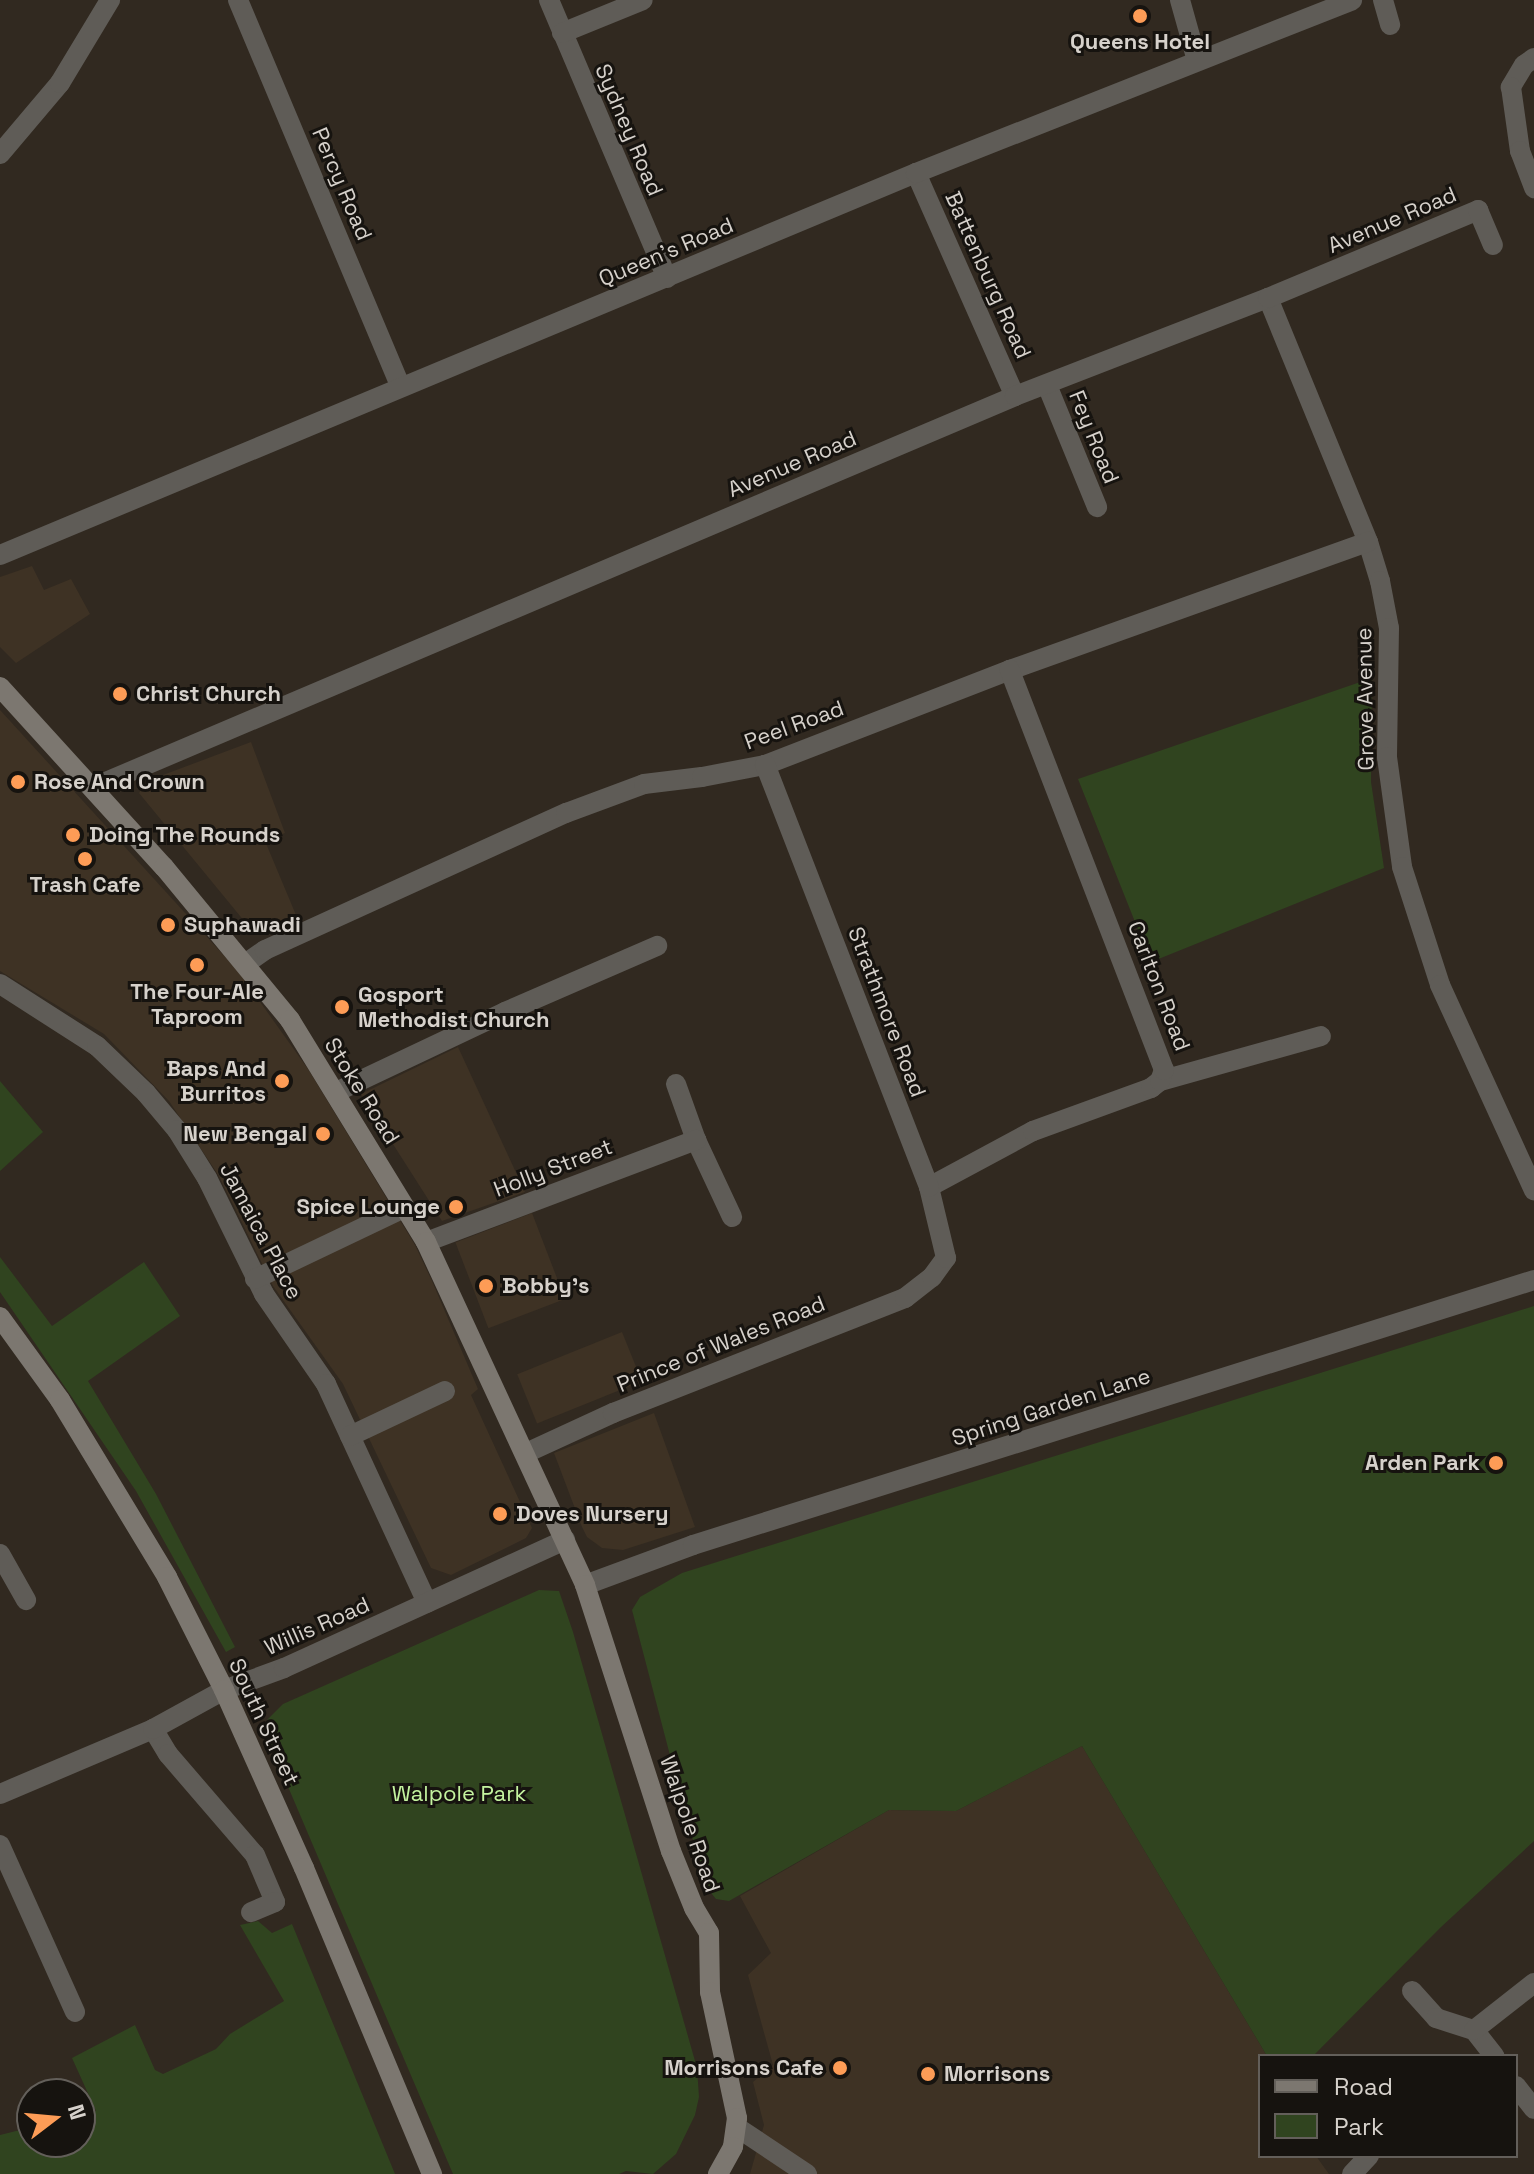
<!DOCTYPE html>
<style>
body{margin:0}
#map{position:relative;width:1534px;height:2174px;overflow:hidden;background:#312920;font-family:"Space Grotesk",sans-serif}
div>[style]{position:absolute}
.built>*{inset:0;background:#3e3224;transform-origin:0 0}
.green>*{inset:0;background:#30441f}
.street>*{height:20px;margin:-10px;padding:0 10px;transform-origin:10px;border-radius:10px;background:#5f5c57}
.secondary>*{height:20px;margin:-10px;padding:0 10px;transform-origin:10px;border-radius:10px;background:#7c7770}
.dots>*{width:22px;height:22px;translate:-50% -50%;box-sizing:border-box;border:4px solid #16130f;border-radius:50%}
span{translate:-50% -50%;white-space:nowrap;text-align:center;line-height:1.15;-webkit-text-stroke:6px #16130f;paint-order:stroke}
.poi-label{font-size:22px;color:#d6d1cb;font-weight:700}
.left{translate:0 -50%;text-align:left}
.right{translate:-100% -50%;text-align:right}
.street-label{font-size:22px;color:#d6d1cb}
.park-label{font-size:22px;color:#c4f39f}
.legend{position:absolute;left:1258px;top:2054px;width:260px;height:104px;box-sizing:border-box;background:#16130f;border:2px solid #635f5a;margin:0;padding:10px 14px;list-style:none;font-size:24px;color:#d6d1cb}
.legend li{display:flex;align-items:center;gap:16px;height:40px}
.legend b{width:40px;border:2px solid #635f5a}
.north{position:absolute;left:16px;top:2078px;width:80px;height:80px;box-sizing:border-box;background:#16130f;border:2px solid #635f5a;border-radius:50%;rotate:74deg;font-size:22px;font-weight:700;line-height:32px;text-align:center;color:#d6d1cb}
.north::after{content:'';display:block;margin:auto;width:28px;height:36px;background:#fd9c56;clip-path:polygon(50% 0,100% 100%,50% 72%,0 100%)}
</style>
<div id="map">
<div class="built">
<div style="clip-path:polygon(32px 566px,44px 590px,71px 579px,90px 614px,16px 663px,0 647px,0 577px)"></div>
<div style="clip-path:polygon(0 710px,238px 971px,308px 1069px,415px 1245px,432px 1281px,478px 1389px,471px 1395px,532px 1528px,526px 1538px,451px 1575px,431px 1568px,343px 1384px,273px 1286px,219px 1176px,169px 1101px,104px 1034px,0 971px)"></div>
<div style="clip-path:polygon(251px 742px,285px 833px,265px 841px,296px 915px,254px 933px,139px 793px,147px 781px)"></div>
<div style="clip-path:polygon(458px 1047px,525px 1192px,442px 1221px,361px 1094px)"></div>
<div style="left:532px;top:1213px;width:92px;height:82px;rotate:69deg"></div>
<div style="left:622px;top:1332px;width:53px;height:113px;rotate:68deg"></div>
<div style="clip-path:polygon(654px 1413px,695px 1527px,623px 1550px,602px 1548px,587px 1537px,582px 1527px,554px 1453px)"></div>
<div style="clip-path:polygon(1082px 1746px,1267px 2056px,1260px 2056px,1260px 2156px,1316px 2156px,1329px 2174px,750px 2174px,764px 2125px,753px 2082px,773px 2065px,748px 1975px,771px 1953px,740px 1896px,889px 1810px,956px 1811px)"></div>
</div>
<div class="green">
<div style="clip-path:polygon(1372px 678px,1371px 782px,1384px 868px,1151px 962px,1078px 779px)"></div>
<div style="clip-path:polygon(0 1081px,43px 1132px,0 1171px)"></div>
<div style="clip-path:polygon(0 1257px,52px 1326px,144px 1262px,180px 1316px,88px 1381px,156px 1494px,235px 1647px,226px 1652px,136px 1491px,0 1292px)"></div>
<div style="clip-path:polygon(1534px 1306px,1534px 1841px,1440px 1928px,1313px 2056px,1267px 2056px,1082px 1746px,956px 1811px,889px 1810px,729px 1901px,716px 1899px,711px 1893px,689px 1828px,632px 1610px,640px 1597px,682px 1573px)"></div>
<div style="clip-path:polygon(539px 1590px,559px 1591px,573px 1632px,697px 2068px,699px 2097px,695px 2115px,676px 2154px,653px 2174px,626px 2171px,619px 2174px,453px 2174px,266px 1735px,267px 1720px,283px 1704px)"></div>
<div style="clip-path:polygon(258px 1921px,272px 1933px,292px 1924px,395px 2174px,0 2174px,0 2135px,32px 2127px,32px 2142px,80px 2142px,80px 2115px,96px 2111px,72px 2058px,135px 2025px,155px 2070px,163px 2074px,216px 2049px,230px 2034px,284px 2001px,240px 1925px)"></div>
</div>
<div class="street">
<div style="left:238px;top:0;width:420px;rotate:67.2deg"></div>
<div style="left:549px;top:0;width:302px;rotate:67deg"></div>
<div style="left:1180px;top:0;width:63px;rotate:74.4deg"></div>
<div style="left:1383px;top:0;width:26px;rotate:74deg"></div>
<div style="left:562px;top:33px;width:87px;rotate:-22.2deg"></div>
<div style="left:1534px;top:58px;width:12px;rotate:145deg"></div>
<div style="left:1524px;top:65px;width:26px;rotate:121deg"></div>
<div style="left:1511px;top:87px;width:65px;rotate:82deg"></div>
<div style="left:1520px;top:151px;width:40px;rotate:69deg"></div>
<div style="left:0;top:154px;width:93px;rotate:-49.8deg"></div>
<div style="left:60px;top:83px;width:97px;rotate:-58.9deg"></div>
<div style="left:916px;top:173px;width:244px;rotate:66.1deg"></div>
<div style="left:1268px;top:298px;width:264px;rotate:67.7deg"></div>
<div style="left:1368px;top:542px;width:41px;rotate:72.9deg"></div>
<div style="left:1380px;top:581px;width:48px;rotate:79.2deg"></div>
<div style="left:1389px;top:628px;width:129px;rotate:90.9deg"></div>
<div style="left:1387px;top:757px;width:111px;rotate:82.2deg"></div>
<div style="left:1402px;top:867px;width:124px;rotate:72.1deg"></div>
<div style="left:1440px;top:985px;width:226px;rotate:65.4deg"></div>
<div style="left:1047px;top:385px;width:132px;rotate:67.7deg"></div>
<div style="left:0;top:555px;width:992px;rotate:-22.64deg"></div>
<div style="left:916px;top:173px;width:469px;rotate:-21.6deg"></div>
<div style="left:94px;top:787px;width:1001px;rotate:-23deg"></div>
<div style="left:1015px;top:396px;width:271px;rotate:-21.2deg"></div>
<div style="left:1268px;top:298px;width:228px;rotate:-22.7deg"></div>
<div style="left:1478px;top:210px;width:38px;rotate:67deg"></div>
<div style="left:245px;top:964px;width:24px;rotate:-35deg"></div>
<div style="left:265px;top:950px;width:331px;rotate:-24.5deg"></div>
<div style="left:566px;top:813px;width:83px;rotate:-20.4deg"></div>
<div style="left:644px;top:784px;width:58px;rotate:-6.9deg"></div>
<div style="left:702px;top:777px;width:64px;rotate:-10.8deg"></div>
<div style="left:765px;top:765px;width:263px;rotate:-21.2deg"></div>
<div style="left:1010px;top:670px;width:380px;rotate:-19.7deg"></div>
<div style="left:0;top:984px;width:115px;rotate:32.6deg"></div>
<div style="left:97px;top:1046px;width:68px;rotate:43.8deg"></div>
<div style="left:146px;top:1093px;width:48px;rotate:50deg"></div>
<div style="left:177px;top:1130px;width:57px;rotate:58deg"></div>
<div style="left:207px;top:1178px;width:129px;rotate:63.8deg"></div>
<div style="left:264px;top:1294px;width:109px;rotate:55.4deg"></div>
<div style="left:326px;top:1384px;width:241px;rotate:65.2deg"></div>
<div style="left:1160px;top:1081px;width:167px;rotate:-15.6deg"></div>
<div style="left:676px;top:1084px;width:59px;rotate:70.3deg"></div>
<div style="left:696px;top:1140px;width:85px;rotate:64.9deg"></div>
<div style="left:336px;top:1092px;width:187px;rotate:-25.3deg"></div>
<div style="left:505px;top:1012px;width:166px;rotate:-23.5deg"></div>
<div style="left:929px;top:1187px;width:118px;rotate:-28.3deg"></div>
<div style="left:1033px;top:1131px;width:126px;rotate:-20deg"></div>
<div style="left:1151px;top:1088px;width:11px;rotate:-38deg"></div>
<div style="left:1160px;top:1081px;width:12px;rotate:-70deg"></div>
<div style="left:1164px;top:1070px;width:429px;rotate:-111.1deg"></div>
<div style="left:426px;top:1242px;width:289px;rotate:-20.7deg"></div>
<div style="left:255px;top:1279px;width:165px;rotate:-25.5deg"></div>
<div style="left:350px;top:1436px;width:105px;rotate:-25.3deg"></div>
<div style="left:526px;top:1453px;width:96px;rotate:-24.7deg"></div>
<div style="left:613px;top:1413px;width:314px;rotate:-21.5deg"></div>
<div style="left:905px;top:1298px;width:34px;rotate:-38deg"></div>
<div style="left:932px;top:1277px;width:24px;rotate:-54deg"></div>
<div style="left:946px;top:1258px;width:73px;rotate:-103.5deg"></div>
<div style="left:929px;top:1187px;width:453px;rotate:-111.2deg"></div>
<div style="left:0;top:1554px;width:53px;rotate:60.5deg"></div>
<div style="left:585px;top:1585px;width:115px;rotate:-20.3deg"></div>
<div style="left:693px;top:1545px;width:882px;rotate:-17.49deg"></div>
<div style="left:153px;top:1729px;width:29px;rotate:59deg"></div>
<div style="left:168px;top:1754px;width:133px;rotate:49.3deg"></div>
<div style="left:255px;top:1855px;width:51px;rotate:66.9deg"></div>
<div style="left:275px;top:1902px;width:26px;rotate:157deg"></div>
<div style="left:0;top:1794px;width:166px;rotate:-23deg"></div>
<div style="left:153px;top:1729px;width:81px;rotate:-28.8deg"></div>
<div style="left:224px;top:1690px;width:64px;rotate:-20.1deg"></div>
<div style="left:284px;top:1668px;width:309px;rotate:-24.5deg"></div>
<div style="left:0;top:1845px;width:183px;rotate:65.8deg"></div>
<div style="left:1412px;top:1991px;width:36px;rotate:48deg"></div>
<div style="left:1436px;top:2018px;width:40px;rotate:18deg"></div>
<div style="left:1474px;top:2030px;width:33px;rotate:52deg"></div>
<div style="left:1474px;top:2030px;width:76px;rotate:-38.1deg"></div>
<div style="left:1516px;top:2086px;width:29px;rotate:52deg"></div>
<div style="left:738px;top:2128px;width:83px;rotate:33.7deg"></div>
<div style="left:1352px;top:2174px;width:25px;rotate:-47deg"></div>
</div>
<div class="secondary">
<div style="left:0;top:687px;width:244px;rotate:47.7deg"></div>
<div style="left:164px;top:867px;width:198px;rotate:50.5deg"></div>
<div style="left:290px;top:1020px;width:260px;rotate:58.5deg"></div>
<div style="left:426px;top:1242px;width:378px;rotate:65.1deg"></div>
<div style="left:585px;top:1585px;width:280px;rotate:72.1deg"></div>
<div style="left:671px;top:1851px;width:61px;rotate:68deg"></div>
<div style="left:694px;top:1908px;width:29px;rotate:59deg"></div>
<div style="left:709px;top:1933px;width:59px;rotate:89deg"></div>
<div style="left:710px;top:1992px;width:129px;rotate:77.9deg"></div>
<div style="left:737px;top:2118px;width:29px;rotate:98deg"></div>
<div style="left:733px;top:2147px;width:31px;rotate:119deg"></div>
<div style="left:0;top:1317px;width:102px;rotate:54.1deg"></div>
<div style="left:60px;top:1400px;width:207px;rotate:58.8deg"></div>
<div style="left:167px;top:1577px;width:127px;rotate:63.2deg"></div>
<div style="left:224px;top:1690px;width:195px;rotate:65.8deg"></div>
<div style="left:304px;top:1868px;width:332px;rotate:67.3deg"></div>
</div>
<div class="dots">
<div style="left:1140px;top:16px;background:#fd9c56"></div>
<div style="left:120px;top:694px;background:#fd9c56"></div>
<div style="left:18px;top:782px;background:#fd9c56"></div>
<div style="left:73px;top:835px;background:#fd9c56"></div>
<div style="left:85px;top:859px;background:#fd9c56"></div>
<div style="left:168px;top:925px;background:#fd9c56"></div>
<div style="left:197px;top:965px;background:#fd9c56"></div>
<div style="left:342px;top:1007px;background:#fd9c56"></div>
<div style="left:282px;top:1081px;background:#fd9c56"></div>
<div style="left:323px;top:1134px;background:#fd9c56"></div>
<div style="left:456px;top:1207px;background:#fd9c56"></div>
<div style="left:486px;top:1286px;background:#fd9c56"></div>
<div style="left:1496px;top:1463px;background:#fd9c56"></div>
<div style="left:500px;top:1514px;background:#fd9c56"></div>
<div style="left:840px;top:2068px;background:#fd9c56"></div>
<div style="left:928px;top:2074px;background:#fd9c56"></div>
</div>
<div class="poi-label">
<span style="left:1140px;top:42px">Queens Hotel</span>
<span class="left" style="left:136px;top:694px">Christ Church</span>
<span class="left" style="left:34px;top:782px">Rose And Crown</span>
<span class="left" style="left:89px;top:835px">Doing The Rounds</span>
<span style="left:85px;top:885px">Trash Cafe</span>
<span class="left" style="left:184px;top:925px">Suphawadi</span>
<span style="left:197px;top:1004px">The Four-Ale<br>Taproom</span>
<span class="left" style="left:358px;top:1007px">Gosport<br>Methodist Church</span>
<span class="right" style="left:266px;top:1081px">Baps And<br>Burritos</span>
<span class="right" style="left:307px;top:1134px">New Bengal</span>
<span class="right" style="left:440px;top:1207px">Spice Lounge</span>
<span class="left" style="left:502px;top:1286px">Bobby's</span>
<span class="right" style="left:1480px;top:1463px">Arden Park</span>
<span class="left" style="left:516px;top:1514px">Doves Nursery</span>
<span class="right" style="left:824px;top:2068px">Morrisons Cafe</span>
<span class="left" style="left:944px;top:2074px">Morrisons</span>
</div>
<div class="street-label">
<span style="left:629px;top:130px;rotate:67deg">Sydney Road</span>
<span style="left:342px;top:184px;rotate:67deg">Percy Road</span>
<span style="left:1392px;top:220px;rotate:-23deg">Avenue Road</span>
<span style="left:666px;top:252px;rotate:-23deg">Queen's Road</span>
<span style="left:988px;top:275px;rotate:66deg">Battenburg Road</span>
<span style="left:1094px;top:437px;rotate:68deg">Fey Road</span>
<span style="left:792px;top:464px;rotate:-23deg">Avenue Road</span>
<span style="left:1365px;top:699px;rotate:-91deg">Grove Avenue</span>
<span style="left:794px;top:725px;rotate:-20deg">Peel Road</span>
<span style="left:1159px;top:986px;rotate:69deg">Carlton Road</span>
<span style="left:887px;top:1012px;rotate:69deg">Strathmore Road</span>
<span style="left:362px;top:1091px;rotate:58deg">Stoke Road</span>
<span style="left:553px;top:1168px;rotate:-21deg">Holly Street</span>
<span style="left:261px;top:1231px;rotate:62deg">Jamaica Place</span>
<span style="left:721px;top:1344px;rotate:-22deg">Prince of Wales Road</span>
<span style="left:1051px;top:1407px;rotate:-18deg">Spring Garden Lane</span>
<span style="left:317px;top:1626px;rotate:-24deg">Willis Road</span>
<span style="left:264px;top:1722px;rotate:65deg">South Street</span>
<span style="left:690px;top:1824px;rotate:71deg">Walpole Road</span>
</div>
<div class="park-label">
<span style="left:459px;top:1794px">Walpole Park</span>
</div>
<ul class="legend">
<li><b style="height:10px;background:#7c7770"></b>Road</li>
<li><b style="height:22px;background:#30441f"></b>Park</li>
</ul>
<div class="north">N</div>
</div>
